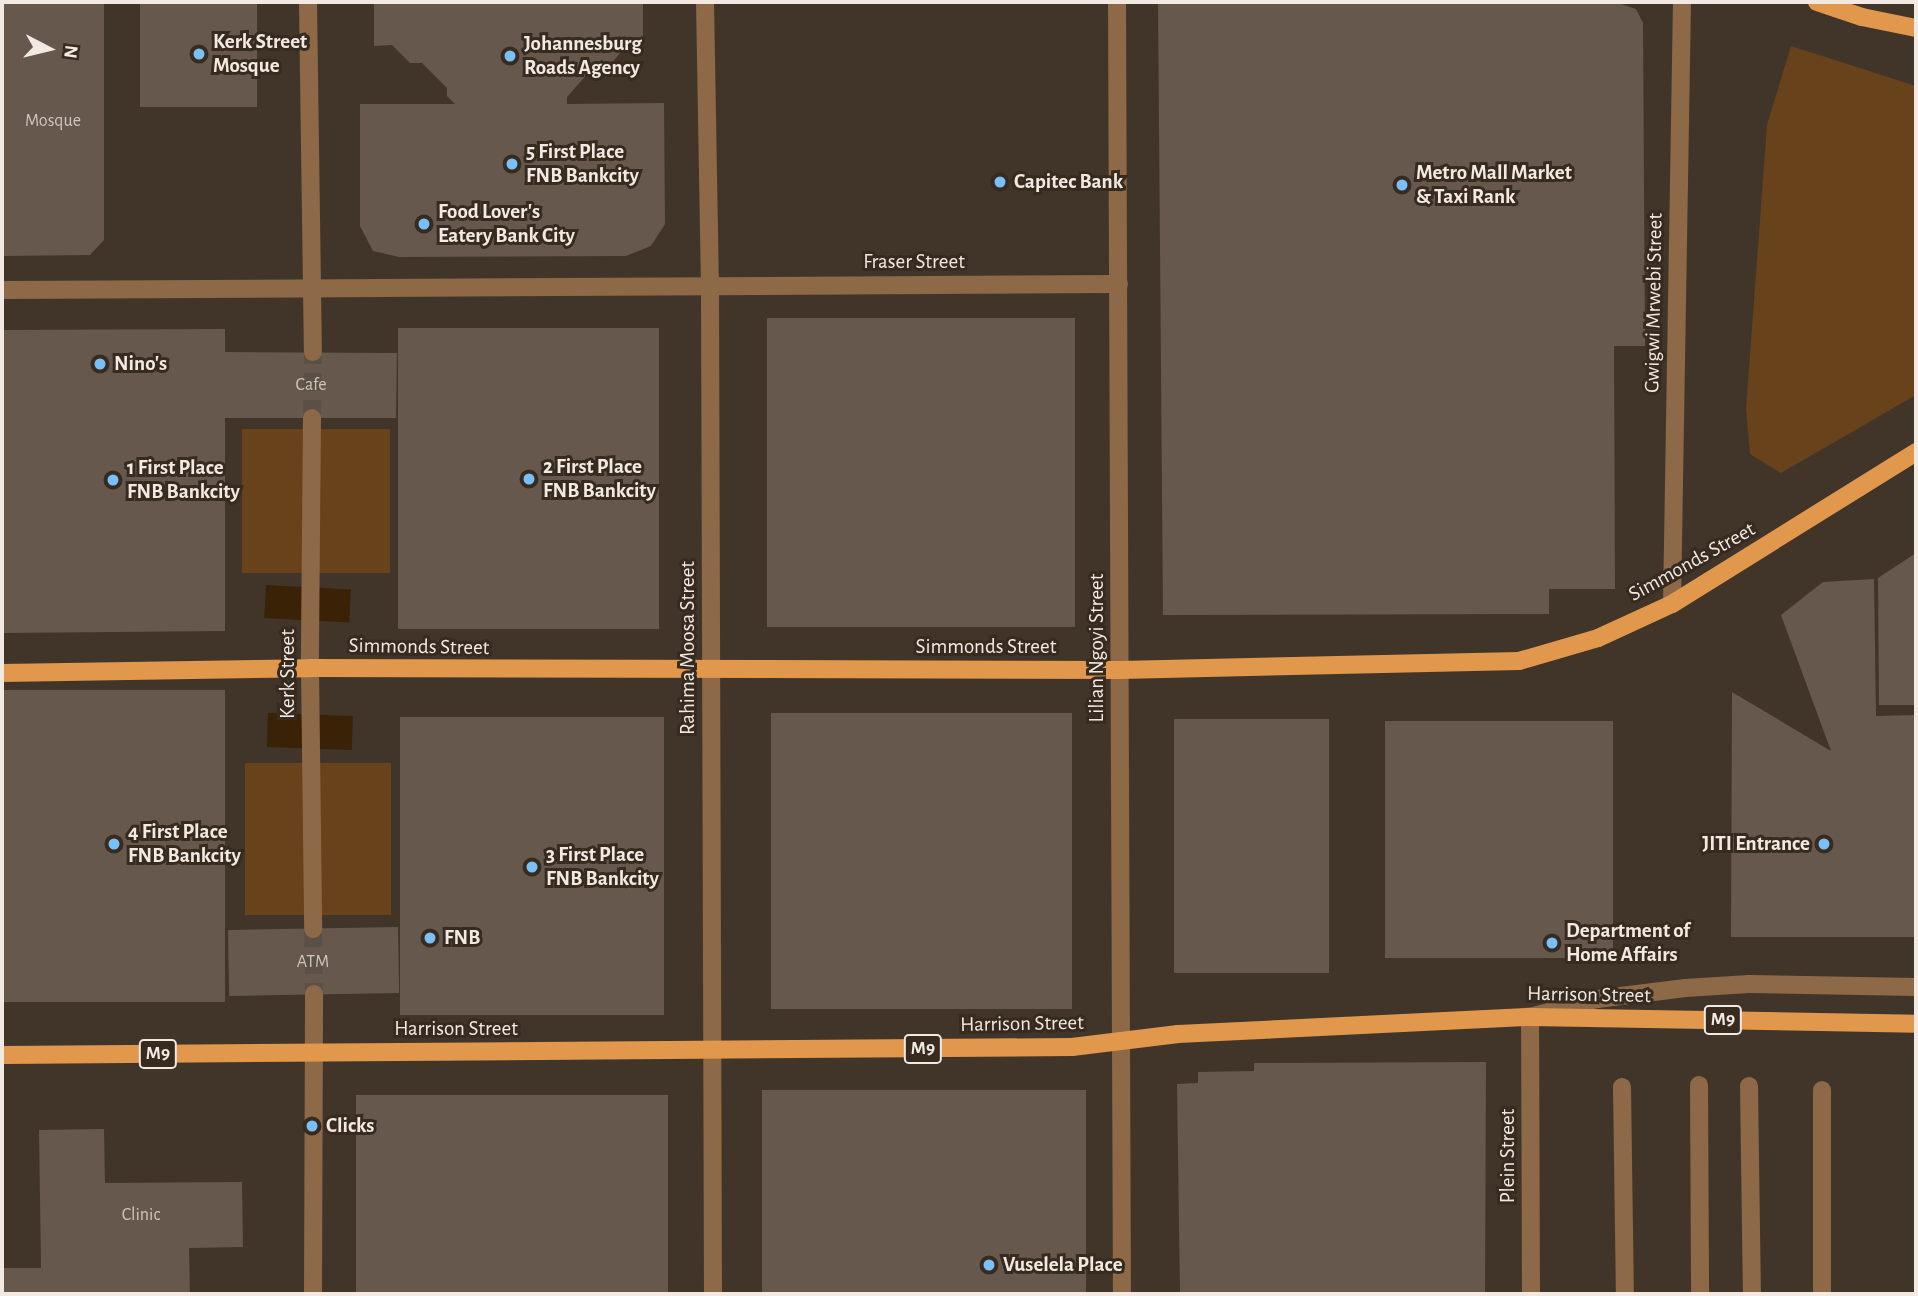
<!DOCTYPE html>
<style>
body{margin:0}
#map{position:relative;width:1918px;height:1296px;overflow:hidden;background:#41352a;font-family:"Alegreya Sans",sans-serif}
div>[style]{position:absolute}
.green>*{inset:0;background:#68421a;transform-origin:0 0}
.water>*{inset:0;background:#3a2207;transform-origin:0 0}
.building>*{inset:0;background:#66584c;transform-origin:0 0}
.minor-tunnel>*{height:18px;margin-top:-9px;transform-origin:0;background:repeating-linear-gradient(90deg,#5b5046 0 18px,transparent 0 27px)}
.minor>*{height:18px;margin:-9px;padding:0 9px;transform-origin:9px;border-radius:9px;background:#8d6947}
.major>*{height:18px;margin:-9px;padding:0 9px;transform-origin:9px;border-radius:9px;background:#e1984c}
.dots>*{width:19px;height:19px;translate:-50% -50%;box-sizing:border-box;border:4px solid #372b20;border-radius:50%}
span{translate:-50% -50%;white-space:nowrap;text-align:center;line-height:1.15;-webkit-text-stroke:6px #372b20;paint-order:stroke}
.number-label{font-size:18px;color:#cec5bc}
.number-label span{-webkit-text-stroke-width:0}
.shield-label span{padding:2px 5px;background:#372b20;border:2px solid;border-radius:5px;-webkit-text-stroke-width:0}
.shield-label{font-size:19px;color:#f1e9e2;font-weight:700}
.poi-label{font-size:21px;color:#f1e9e2;font-weight:700}
.left{translate:0 -50%;text-align:left}
.right{translate:-100% -50%;text-align:right}
.street-label{font-size:21px;color:#f1e9e2}
.frame{position:absolute;inset:0;border:4px solid #f1e9e2;pointer-events:none}
.north{position:absolute;left:14px;top:14px;width:70px;height:70px;-webkit-text-stroke:5px #372b20;paint-order:stroke;rotate:97deg;font-size:19px;font-weight:700;line-height:28px;text-align:center;color:#f1e9e2}
.north::after{content:'';display:block;margin:auto;width:24px;height:32px;background:#f1e9e2;clip-path:polygon(50% 0,100% 100%,50% 72%,0 100%)}
</style>
<div id="map">
<div class="green">
<div style="clip-path:polygon(1791px 46px,1916px 86px,1916px 395px,1781px 473px,1750px 454px,1746px 409px,1767px 125px)"></div>
<div style="left:390px;top:429px;width:144px;height:148px;rotate:90deg"></div>
<div style="left:245px;top:763px;width:146px;height:152px"></div>
</div>
<div class="water">
<div style="left:266px;top:585px;width:85px;height:33px;rotate:3deg"></div>
<div style="left:268px;top:713px;width:85px;height:34px;rotate:2deg"></div>
</div>
<div class="building">
<div style="clip-path:polygon(2px 2px,104px 2px,104px 240px,90px 255px,2px 256px)"></div>
<div style="left:140px;top:2px;width:117px;height:105px"></div>
<div style="clip-path:polygon(374px 2px,643px 2px,643px 48px,625px 47px,611px 64px,597px 63px,567px 97px,567px 104px,664px 103px,665px 224px,651px 246px,626px 256px,399px 257px,373px 251px,360px 226px,360px 104px,455px 104px,447px 96px,447px 88px,422px 63px,410px 63px,392px 45px,374px 46px)"></div>
<div style="clip-path:polygon(1158px 2px,1615px 2px,1636px 9px,1643px 23px,1645px 346px,1614px 346px,1615px 589px,1549px 589px,1549px 614px,1163px 615px)"></div>
<div style="left:1075px;top:318px;width:309px;height:308px;rotate:90deg"></div>
<div style="left:398px;top:328px;width:261px;height:301px"></div>
<div style="clip-path:polygon(225px 329px,225px 352px,397px 353px,396px 418px,225px 418px,225px 631px,2px 633px,2px 330px)"></div>
<div style="clip-path:polygon(1916px 553px,1916px 705px,1879px 705px,1878px 578px)"></div>
<div style="clip-path:polygon(1874px 579px,1876px 716px,1916px 715px,1916px 937px,1731px 937px,1732px 692px,1831px 751px,1781px 615px,1823px 582px)"></div>
<div style="left:2px;top:690px;width:223px;height:312px"></div>
<div style="left:771px;top:713px;width:301px;height:296px"></div>
<div style="left:664px;top:717px;width:298px;height:264px;rotate:90deg"></div>
<div style="left:1174px;top:719px;width:155px;height:254px"></div>
<div style="left:1613px;top:721px;width:237px;height:228px;rotate:90deg"></div>
<div style="left:398px;top:927px;width:66px;height:170px;rotate:89deg"></div>
<div style="clip-path:polygon(1486px 1062px,1485px 1294px,1180px 1294px,1177px 1084px,1198px 1083px,1198px 1072px,1254px 1071px,1254px 1063px)"></div>
<div style="left:1086px;top:1090px;width:204px;height:324px;rotate:90deg"></div>
<div style="left:668px;top:1095px;width:199px;height:312px;rotate:90deg"></div>
<div style="clip-path:polygon(104px 1129px,105px 1183px,242px 1182px,243px 1247px,189px 1248px,190px 1294px,2px 1294px,2px 1268px,41px 1268px,39px 1130px)"></div>
</div>
<div class="minor-tunnel">
<div style="left:312px;top:418px;width:66px;rotate:-89.1deg"></div>
<div style="left:313px;top:929px;width:65px;rotate:89.1deg"></div>
</div>
<div class="minor">
<div style="left:308px;top:2px;width:350px;rotate:89.2deg"></div>
<div style="left:705px;top:2px;width:284px;rotate:89deg"></div>
<div style="left:710px;top:286px;width:1008px;rotate:89.83deg"></div>
<div style="left:1117px;top:2px;width:1292px;rotate:89.78deg"></div>
<div style="left:2px;top:290px;width:1117px;rotate:-0.31deg"></div>
<div style="left:312px;top:418px;width:250px;rotate:90.5deg"></div>
<div style="left:310px;top:668px;width:261px;rotate:89.3deg"></div>
<div style="left:1672px;top:604px;width:602px;rotate:-89.05deg"></div>
<div style="left:1699px;top:1085px;width:209px;rotate:89.7deg"></div>
<div style="left:1749px;top:1086px;width:208px;rotate:89.2deg"></div>
<div style="left:1622px;top:1087px;width:207px;rotate:89.2deg"></div>
<div style="left:313px;top:1294px;width:300px;rotate:-89.8deg"></div>
<div style="left:1531px;top:1294px;width:277px;rotate:-90.2deg"></div>
<div style="left:1530px;top:1017px;width:69px;rotate:-15deg"></div>
<div style="left:1597px;top:999px;width:89px;rotate:-7.1deg"></div>
<div style="left:1685px;top:988px;width:64px;rotate:-3.6deg"></div>
<div style="left:1749px;top:984px;width:167px;rotate:1deg"></div>
<div style="left:1822px;top:1294px;width:204px;rotate:-90deg"></div>
</div>
<div class="major">
<div style="left:1817px;top:2px;width:47px;rotate:18.4deg"></div>
<div style="left:1862px;top:17px;width:55px;rotate:11.5deg"></div>
<div style="left:2px;top:673px;width:308px;rotate:-0.9deg"></div>
<div style="left:310px;top:668px;width:810px;rotate:0.14deg"></div>
<div style="left:1120px;top:670px;width:399px;rotate:-1.3deg"></div>
<div style="left:1519px;top:661px;width:82px;rotate:-16.2deg"></div>
<div style="left:1598px;top:638px;width:81px;rotate:-24.7deg"></div>
<div style="left:1672px;top:604px;width:287px;rotate:-31.9deg"></div>
<div style="left:2px;top:1055px;width:1070px;rotate:-0.43deg"></div>
<div style="left:1072px;top:1047px;width:107px;rotate:-7deg"></div>
<div style="left:1178px;top:1034px;width:352px;rotate:-2.8deg"></div>
<div style="left:1530px;top:1017px;width:386px;rotate:1deg"></div>
</div>
<div class="dots">
<div style="left:199px;top:54px;background:#79bff8"></div>
<div style="left:510px;top:56px;background:#79bff8"></div>
<div style="left:512px;top:164px;background:#79bff8"></div>
<div style="left:1000px;top:182px;background:#79bff8"></div>
<div style="left:1402px;top:185px;background:#79bff8"></div>
<div style="left:424px;top:224px;background:#79bff8"></div>
<div style="left:100px;top:364px;background:#79bff8"></div>
<div style="left:529px;top:479px;background:#79bff8"></div>
<div style="left:113px;top:480px;background:#79bff8"></div>
<div style="left:114px;top:844px;background:#79bff8"></div>
<div style="left:1824px;top:844px;background:#79bff8"></div>
<div style="left:532px;top:867px;background:#79bff8"></div>
<div style="left:430px;top:938px;background:#79bff8"></div>
<div style="left:1552px;top:943px;background:#79bff8"></div>
<div style="left:312px;top:1126px;background:#79bff8"></div>
<div style="left:989px;top:1265px;background:#79bff8"></div>
</div>
<div class="number-label">
<span style="left:53px;top:121px">Mosque</span>
<span style="left:311px;top:385px">Cafe</span>
<span style="left:313px;top:962px">ATM</span>
<span style="left:141px;top:1215px">Clinic</span>
</div>
<div class="shield-label">
<span style="left:1723px;top:1020px">M9</span>
<span style="left:923px;top:1049px">M9</span>
<span style="left:158px;top:1054px">M9</span>
</div>
<div class="poi-label">
<span class="left" style="left:213px;top:54px">Kerk Street<br>Mosque</span>
<span class="left" style="left:524px;top:56px">Johannesburg<br>Roads Agency</span>
<span class="left" style="left:526px;top:164px">5 First Place<br>FNB Bankcity</span>
<span class="left" style="left:1416px;top:185px">Metro Mall Market<br>&amp; Taxi Rank</span>
<span class="left" style="left:1014px;top:182px">Capitec Bank</span>
<span class="left" style="left:438px;top:224px">Food Lover's<br>Eatery Bank City</span>
<span class="left" style="left:114px;top:364px">Nino's</span>
<span class="left" style="left:543px;top:479px">2 First Place<br>FNB Bankcity</span>
<span class="left" style="left:127px;top:480px">1 First Place<br>FNB Bankcity</span>
<span class="left" style="left:128px;top:844px">4 First Place<br>FNB Bankcity</span>
<span class="right" style="left:1810px;top:844px">JITI Entrance</span>
<span class="left" style="left:546px;top:867px">3 First Place<br>FNB Bankcity</span>
<span class="left" style="left:1566px;top:943px">Department of<br>Home Affairs</span>
<span class="left" style="left:444px;top:938px">FNB</span>
<span class="left" style="left:326px;top:1126px">Clicks</span>
<span class="left" style="left:1003px;top:1265px">Vuselela Place</span>
</div>
<div class="street-label">
<span style="left:914px;top:262px">Fraser Street</span>
<span style="left:1654px;top:303px;rotate:-89deg">Gwigwi Mrwebi Street</span>
<span style="left:1692px;top:562px;rotate:-29deg">Simmonds Street</span>
<span style="left:419px;top:647px;rotate:1deg">Simmonds Street</span>
<span style="left:986px;top:647px">Simmonds Street</span>
<span style="left:688px;top:648px;rotate:-90deg">Rahima Moosa Street</span>
<span style="left:1097px;top:648px;rotate:-90deg">Lilian Ngoyi Street</span>
<span style="left:288px;top:674px;rotate:-90deg">Kerk Street</span>
<span style="left:1589px;top:995px;rotate:1deg">Harrison Street</span>
<span style="left:1022px;top:1024px;rotate:-1deg">Harrison Street</span>
<span style="left:456px;top:1029px">Harrison Street</span>
<span style="left:1508px;top:1156px;rotate:-90deg">Plein Street</span>
</div>
<div class="frame"></div>
<div class="north">N</div>
</div>
